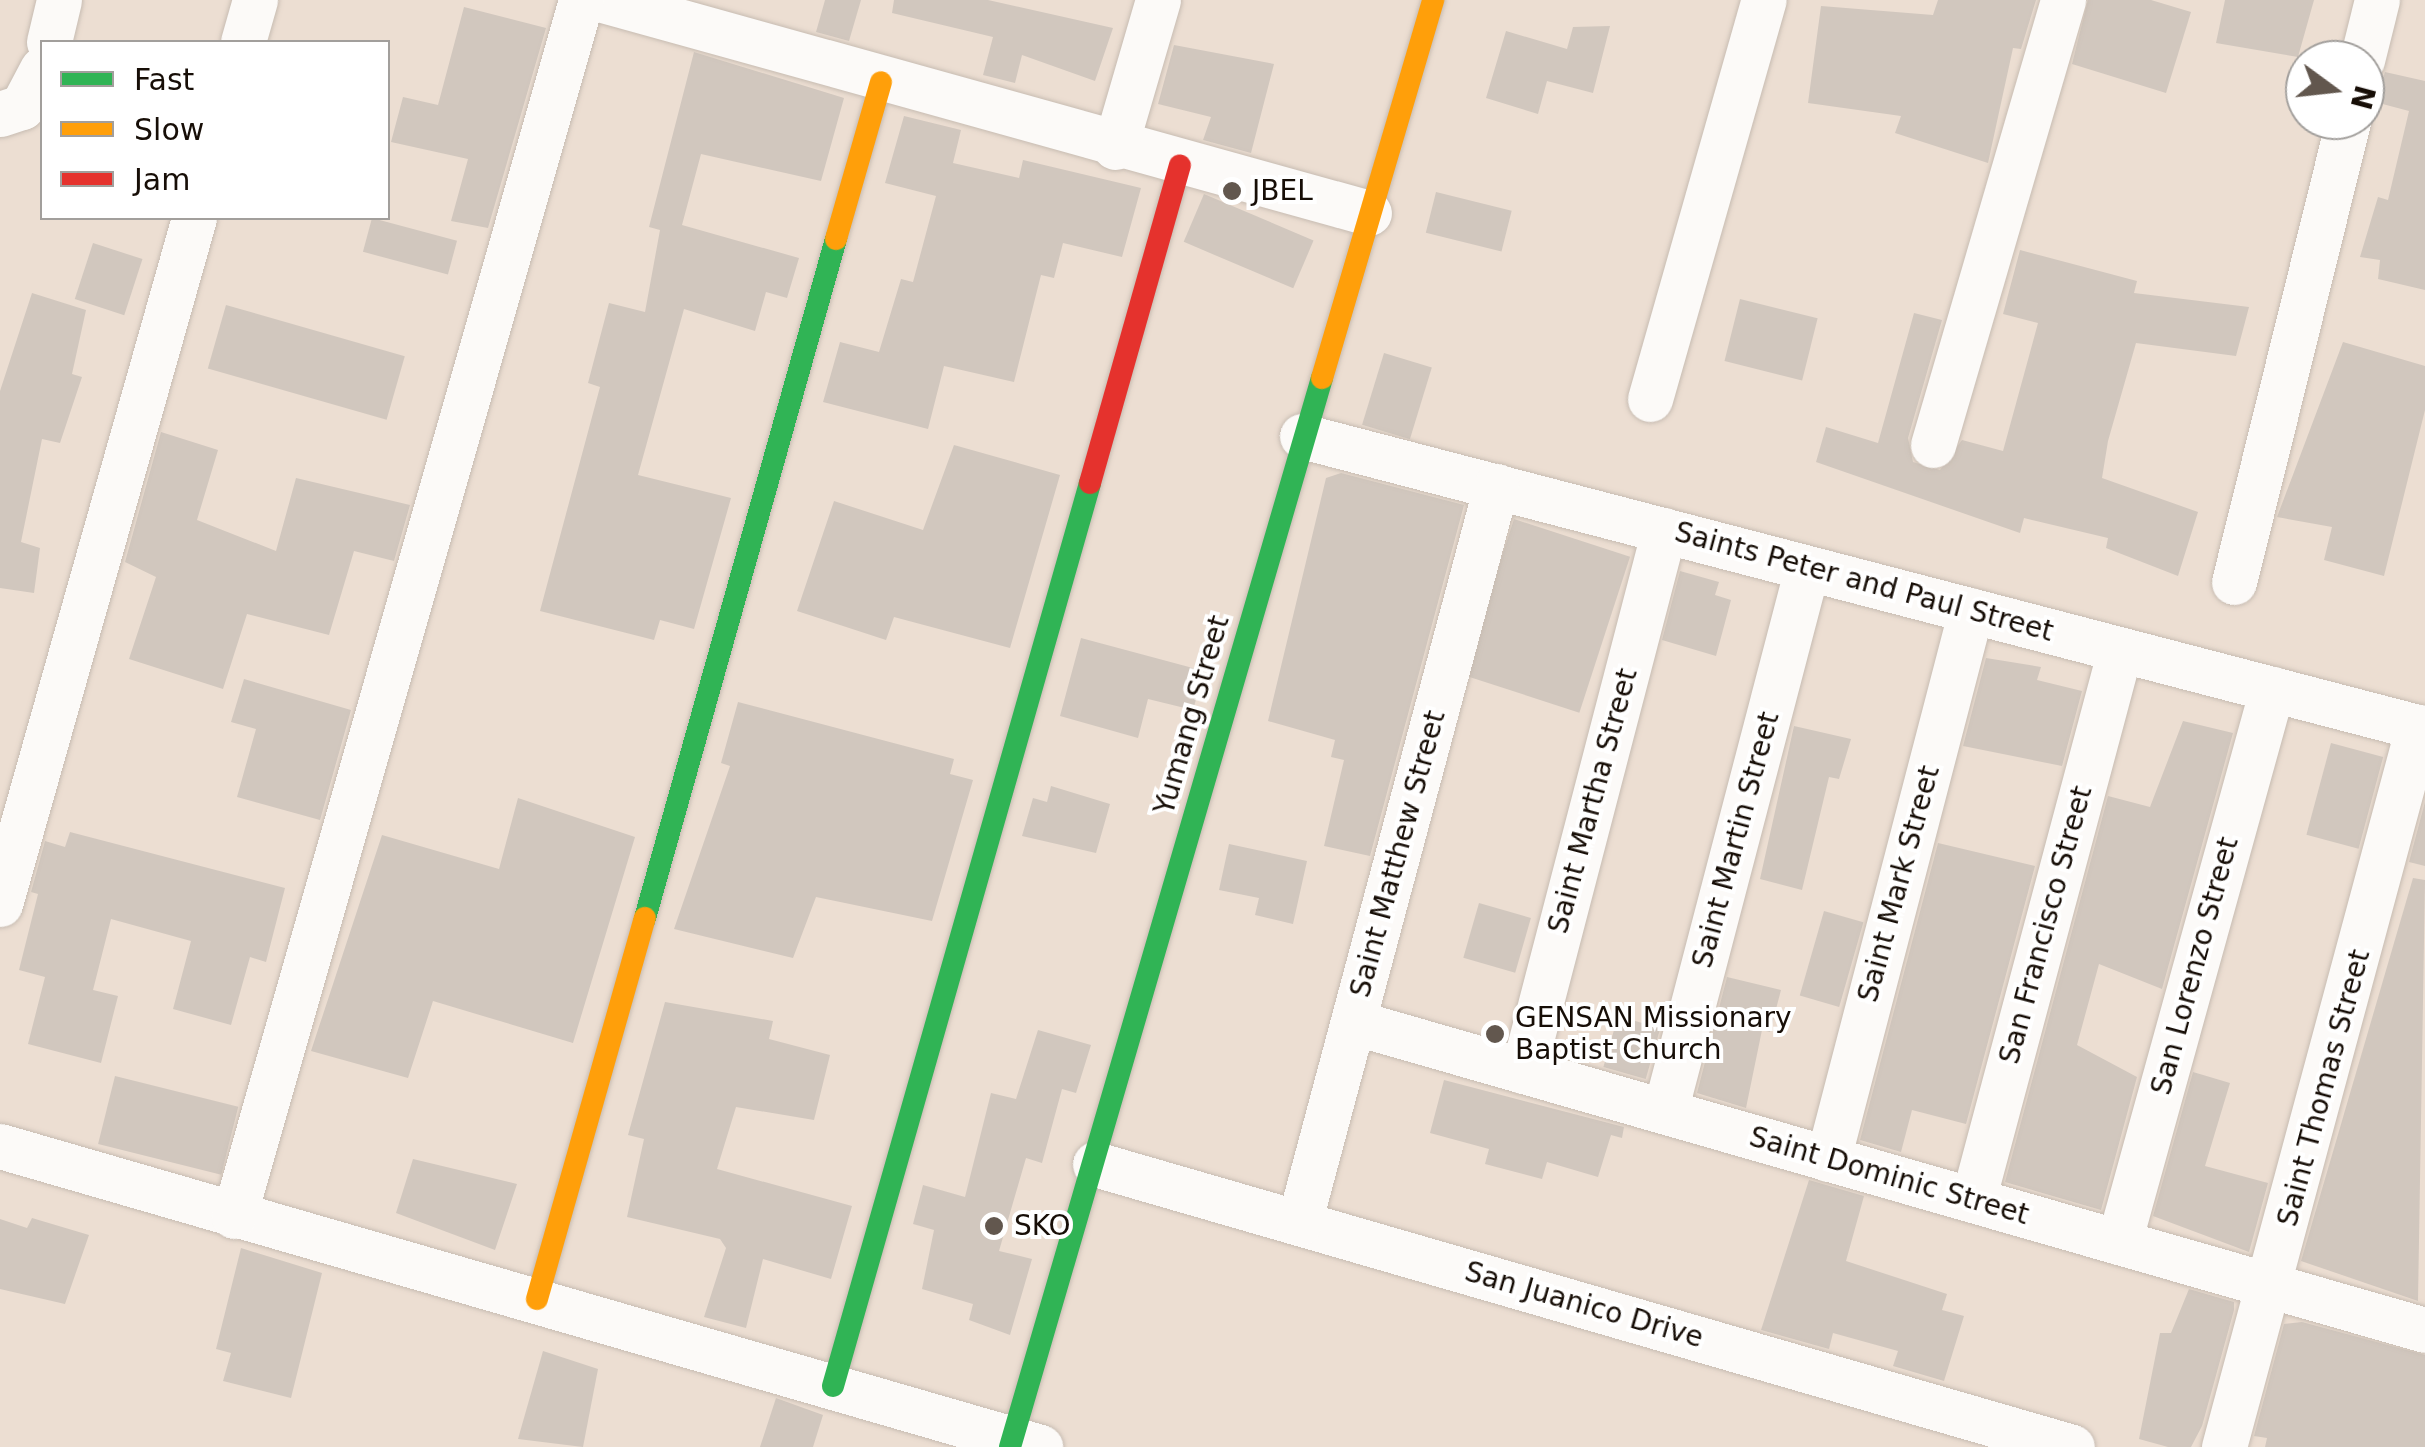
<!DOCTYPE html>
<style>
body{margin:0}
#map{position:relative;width:2425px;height:1447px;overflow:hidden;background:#ecded2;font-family:"DejaVu Sans",sans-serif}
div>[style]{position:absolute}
.building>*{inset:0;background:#d1c7be;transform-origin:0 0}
.roads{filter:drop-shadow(0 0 2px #c7bcb2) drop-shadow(0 0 2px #c7bcb2)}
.street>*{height:45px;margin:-22.5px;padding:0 22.5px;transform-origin:22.5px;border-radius:22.5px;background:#fcfaf8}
.fast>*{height:22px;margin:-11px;padding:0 11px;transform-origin:11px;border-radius:11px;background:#30b455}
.slow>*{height:22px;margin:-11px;padding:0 11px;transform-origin:11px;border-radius:11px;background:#ff9f0a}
.jam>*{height:22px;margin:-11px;padding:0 11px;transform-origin:11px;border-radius:11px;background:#e5322d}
.dots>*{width:28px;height:28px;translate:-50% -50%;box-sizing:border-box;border:5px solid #fff;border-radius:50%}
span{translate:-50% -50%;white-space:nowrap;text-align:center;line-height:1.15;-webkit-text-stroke:8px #fff;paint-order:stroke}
.poi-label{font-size:28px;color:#170e07}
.left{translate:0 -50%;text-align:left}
.street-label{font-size:28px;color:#170e07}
.legend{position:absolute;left:40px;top:40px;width:350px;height:180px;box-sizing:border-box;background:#fff;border:2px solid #a29f9c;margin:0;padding:12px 18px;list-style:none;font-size:30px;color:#170e07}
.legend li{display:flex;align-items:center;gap:20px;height:50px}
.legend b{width:50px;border:2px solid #a29f9c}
.north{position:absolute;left:2285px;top:40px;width:100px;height:100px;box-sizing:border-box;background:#fff;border:2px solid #a29f9c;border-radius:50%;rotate:105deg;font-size:28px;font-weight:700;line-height:40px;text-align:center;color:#170e07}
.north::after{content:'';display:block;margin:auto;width:35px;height:45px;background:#62574e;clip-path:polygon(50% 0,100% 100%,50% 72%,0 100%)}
</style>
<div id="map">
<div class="building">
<div style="clip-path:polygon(825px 0,861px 0,849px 41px,816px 32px)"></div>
<div style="clip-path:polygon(894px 0,988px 0,1113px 28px,1095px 81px,1022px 55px,1015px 83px,983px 75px,993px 37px,892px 13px)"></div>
<div style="clip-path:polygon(1938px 0,2036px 0,2021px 49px,2013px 48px,1988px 163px,1895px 133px,1901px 116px,1808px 103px,1821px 6px,1933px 15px)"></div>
<div style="clip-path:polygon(2088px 0,2151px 0,2191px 12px,2166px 93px,2072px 64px)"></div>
<div style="clip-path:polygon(2225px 0,2314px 0,2298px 57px,2216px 43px)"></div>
<div style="clip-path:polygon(464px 7px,546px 28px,488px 228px,451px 221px,468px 159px,391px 142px,403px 97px,438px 105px)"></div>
<div style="clip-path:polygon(1610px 26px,1593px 93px,1547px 81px,1538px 114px,1486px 98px,1506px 31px,1567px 49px,1573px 27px)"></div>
<div style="clip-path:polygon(1174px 45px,1274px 64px,1251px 153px,1203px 140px,1211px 117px,1158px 104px)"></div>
<div style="clip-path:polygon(694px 52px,844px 98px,821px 181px,701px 154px,682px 225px,799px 258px,787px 298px,766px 292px,755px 331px,684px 309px,638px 475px,731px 498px,694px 629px,660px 620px,654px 640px,540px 611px,600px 387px,588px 383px,609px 303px,645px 312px,660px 230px,649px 227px)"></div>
<div style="clip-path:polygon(2385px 72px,2425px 81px,2425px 290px,2378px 279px,2380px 260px,2360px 257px,2378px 197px,2388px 200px,2409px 111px,2375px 102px)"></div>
<div style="clip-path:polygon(904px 116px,961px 130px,953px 163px,1019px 178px,1023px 160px,1141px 188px,1122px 257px,1063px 243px,1054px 278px,1041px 275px,1014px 382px,944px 366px,928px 429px,823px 402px,840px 342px,879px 352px,901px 279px,913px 282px,936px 196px,885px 183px)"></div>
<div style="left:1436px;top:192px;width:78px;height:42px;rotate:14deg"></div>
<div style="left:1204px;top:194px;width:119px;height:52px;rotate:23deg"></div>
<div style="left:372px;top:218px;width:88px;height:35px;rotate:15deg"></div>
<div style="left:93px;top:243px;width:52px;height:59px;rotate:18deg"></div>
<div style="clip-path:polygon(2020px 250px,2137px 281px,2134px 293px,2249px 307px,2236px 356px,2136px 343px,2108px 441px,2102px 478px,2198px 512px,2178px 576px,2106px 548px,2108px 538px,2024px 518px,2020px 533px,1816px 462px,1826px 427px,1878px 443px,1914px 313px,1942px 320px,1908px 438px,1913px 462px,1940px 470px,1962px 440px,2003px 451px,2038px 323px,2003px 314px)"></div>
<div style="clip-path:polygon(32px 293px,86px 310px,72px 374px,82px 377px,60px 443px,42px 439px,21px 542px,40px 548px,34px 593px,0 588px,0 391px)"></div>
<div style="left:1740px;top:299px;width:80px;height:64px;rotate:14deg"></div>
<div style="left:226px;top:305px;width:186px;height:66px;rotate:16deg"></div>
<div style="clip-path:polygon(2343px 342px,2425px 366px,2425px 410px,2384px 576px,2324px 560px,2332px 527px,2277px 517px)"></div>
<div style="left:1384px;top:353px;width:50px;height:75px;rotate:17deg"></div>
<div style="clip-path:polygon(161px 432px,218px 450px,197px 520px,276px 551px,296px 478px,410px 505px,394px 561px,354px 551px,329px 635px,247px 614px,223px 689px,129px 659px,156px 577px,125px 562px)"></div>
<div style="clip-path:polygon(954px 445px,1060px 475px,1010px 648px,894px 617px,886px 640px,797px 611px,834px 501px,923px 530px)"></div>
<div style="clip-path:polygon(1341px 473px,1464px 505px,1370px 856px,1324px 846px,1344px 760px,1331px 757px,1335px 740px,1268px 721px,1326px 478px)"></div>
<div style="left:1514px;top:519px;width:122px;height:164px;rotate:18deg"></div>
<div style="clip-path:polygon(1680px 571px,1719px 582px,1715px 595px,1731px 600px,1716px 656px,1662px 640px)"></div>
<div style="clip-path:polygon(1081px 638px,1204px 671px,1193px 710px,1148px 699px,1138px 738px,1060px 716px)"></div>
<div style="clip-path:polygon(1986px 658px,2041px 667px,2037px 680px,2082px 691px,2062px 766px,1963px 746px)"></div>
<div style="clip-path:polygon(244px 679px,351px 710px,320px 820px,237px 797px,256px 729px,231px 722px)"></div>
<div style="clip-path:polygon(738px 702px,954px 759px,950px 774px,973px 780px,932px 921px,816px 897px,793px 958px,674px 929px,730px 766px,721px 763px)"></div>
<div style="clip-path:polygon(2183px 721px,2233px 733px,2162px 989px,2099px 964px,2077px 1045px,2137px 1077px,2101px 1210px,2005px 1182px,2108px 796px,2150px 807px)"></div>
<div style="clip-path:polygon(1794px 726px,1851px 739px,1839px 779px,1829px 777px,1802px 890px,1760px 879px)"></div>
<div style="left:2331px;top:743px;width:54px;height:95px;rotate:15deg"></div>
<div style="clip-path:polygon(1051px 786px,1110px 804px,1096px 853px,1022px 836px,1033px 798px,1047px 802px)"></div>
<div style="clip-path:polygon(518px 798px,635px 837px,573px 1043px,433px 1001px,408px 1078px,311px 1051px,382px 835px,499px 869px)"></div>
<div style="clip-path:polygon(2425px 802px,2425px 866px,2409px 862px)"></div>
<div style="clip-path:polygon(70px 832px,285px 888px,266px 962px,250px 957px,231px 1025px,173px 1009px,191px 941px,111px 919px,93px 990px,118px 996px,101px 1063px,28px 1044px,45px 977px,19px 970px,38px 894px,31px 892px,45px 841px,65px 847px)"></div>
<div style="clip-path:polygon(1938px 843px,2035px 866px,1966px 1124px,1912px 1110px,1901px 1152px,1860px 1140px)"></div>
<div style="clip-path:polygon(1229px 844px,1307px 861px,1293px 924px,1255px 915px,1259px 898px,1219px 890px)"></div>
<div style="clip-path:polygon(2413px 878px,2425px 880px,2418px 1301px,2301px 1261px)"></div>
<div style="left:1479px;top:903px;width:54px;height:57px;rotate:16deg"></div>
<div style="left:1824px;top:911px;width:41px;height:88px;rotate:16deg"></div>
<div style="clip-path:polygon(1727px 977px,1781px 990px,1770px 1032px,1762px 1030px,1746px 1108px,1697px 1093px)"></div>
<div style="clip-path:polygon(665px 1002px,773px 1021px,769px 1039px,830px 1055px,814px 1120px,736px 1107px,717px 1169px,852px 1206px,831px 1279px,763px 1259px,746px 1328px,704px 1317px,726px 1248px,720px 1239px,627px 1217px,644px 1139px,628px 1135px)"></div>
<div style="left:1618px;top:1016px;width:44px;height:53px;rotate:16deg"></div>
<div style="clip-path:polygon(1038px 1030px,1091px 1045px,1076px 1093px,1062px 1089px,1042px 1163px,1026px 1158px,999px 1251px,1032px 1259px,1010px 1335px,969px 1320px,973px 1304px,922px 1289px,934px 1230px,913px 1224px,923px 1185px,965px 1197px,991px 1093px,1016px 1099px)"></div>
<div style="clip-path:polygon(2193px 1072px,2230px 1083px,2205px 1166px,2268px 1183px,2249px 1252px,2153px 1216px)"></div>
<div style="left:115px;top:1076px;width:127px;height:70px;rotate:14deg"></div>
<div style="clip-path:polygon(1444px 1080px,1624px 1127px,1622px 1138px,1611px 1135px,1598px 1177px,1547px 1162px,1542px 1179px,1485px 1164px,1489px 1149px,1430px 1133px)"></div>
<div style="clip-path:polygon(413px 1159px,517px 1184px,495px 1250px,396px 1213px)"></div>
<div style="clip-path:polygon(1809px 1180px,1864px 1196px,1846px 1261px,1947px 1294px,1942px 1310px,1964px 1316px,1944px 1381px,1893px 1366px,1898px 1351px,1833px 1333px,1829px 1349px,1761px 1330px)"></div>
<div style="clip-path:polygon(32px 1218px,89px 1235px,65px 1304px,0 1289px,0 1219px,27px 1228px)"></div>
<div style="clip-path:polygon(241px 1248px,322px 1273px,291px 1398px,223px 1381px,231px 1353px,216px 1349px)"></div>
<div style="clip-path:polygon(2189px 1289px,2234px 1302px,2234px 1310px,2202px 1426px,2191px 1447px,2168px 1447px,2139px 1439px,2160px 1333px,2171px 1333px)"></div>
<div style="clip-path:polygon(2302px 1322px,2425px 1355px,2425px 1447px,2265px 1447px,2267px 1438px,2254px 1436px,2284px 1324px)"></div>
<div style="clip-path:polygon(543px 1351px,598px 1369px,583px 1447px,518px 1439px)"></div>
<div style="clip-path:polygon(776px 1398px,823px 1415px,813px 1447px,760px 1447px)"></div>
</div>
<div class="roads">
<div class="street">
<div style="left:603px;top:0;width:795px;rotate:15.54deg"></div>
<div style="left:49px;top:42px;width:43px;rotate:-76.6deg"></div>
<div style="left:243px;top:42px;width:44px;rotate:-74.1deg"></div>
<div style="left:2362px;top:60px;width:62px;rotate:-76deg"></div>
<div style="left:0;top:114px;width:23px;rotate:-18deg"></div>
<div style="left:22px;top:107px;width:43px;rotate:-62.2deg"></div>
<div style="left:1115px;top:147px;width:153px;rotate:-73.7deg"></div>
<div style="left:1650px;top:399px;width:415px;rotate:-74.1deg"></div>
<div style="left:1302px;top:436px;width:1161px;rotate:14.62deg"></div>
<div style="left:1933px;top:445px;width:464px;rotate:-73.7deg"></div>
<div style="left:2234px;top:582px;width:476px;rotate:-76.1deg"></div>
<div style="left:0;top:904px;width:713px;rotate:-74.21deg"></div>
<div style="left:1353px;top:1022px;width:1115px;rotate:16.03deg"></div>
<div style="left:1523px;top:1071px;width:559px;rotate:-75.39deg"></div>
<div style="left:1665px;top:1111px;width:561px;rotate:-75.34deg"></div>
<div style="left:0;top:1146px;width:1083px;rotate:16.14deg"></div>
<div style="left:1828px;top:1159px;width:567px;rotate:-75.4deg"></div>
<div style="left:1095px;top:1164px;width:1017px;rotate:16.15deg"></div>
<div style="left:1973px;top:1200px;width:569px;rotate:-75.04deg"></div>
<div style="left:234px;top:1216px;width:1265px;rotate:-74.07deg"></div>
<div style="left:1299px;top:1223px;width:763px;rotate:-75.03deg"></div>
<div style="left:2119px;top:1242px;width:574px;rotate:-74.53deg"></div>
<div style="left:2224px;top:1447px;width:746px;rotate:-74.92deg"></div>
</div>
<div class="fast">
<div style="left:645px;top:918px;width:705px;rotate:-74.29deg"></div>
<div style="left:833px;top:1386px;width:939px;rotate:-74.11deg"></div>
<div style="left:1010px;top:1447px;width:1114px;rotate:-73.73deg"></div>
</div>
<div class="slow">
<div style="left:836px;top:239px;width:163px;rotate:-74deg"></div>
<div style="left:1322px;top:378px;width:394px;rotate:-73.6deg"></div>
<div style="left:537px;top:1299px;width:396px;rotate:-74.2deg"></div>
</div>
<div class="jam">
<div style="left:1090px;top:483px;width:330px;rotate:-74.2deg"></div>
</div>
</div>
<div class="dots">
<div style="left:1232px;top:191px;background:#62574e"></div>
<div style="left:1495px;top:1034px;background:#62574e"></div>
<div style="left:994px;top:1226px;background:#62574e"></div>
</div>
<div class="poi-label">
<span class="left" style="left:1252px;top:191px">JBEL</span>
<span class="left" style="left:1515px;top:1034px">GENSAN Missionary<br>Baptist Church</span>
<span class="left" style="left:1014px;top:1226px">SKO</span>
</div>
<div class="street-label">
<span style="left:1864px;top:582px;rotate:15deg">Saints Peter and Paul Street</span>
<span style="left:1192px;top:715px;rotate:-74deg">Yumang Street</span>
<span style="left:1593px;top:801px;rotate:-75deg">Saint Martha Street</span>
<span style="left:1736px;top:840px;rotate:-75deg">Saint Martin Street</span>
<span style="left:1398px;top:854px;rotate:-75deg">Saint Matthew Street</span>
<span style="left:1899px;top:884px;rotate:-75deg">Saint Mark Street</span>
<span style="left:2046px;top:925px;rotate:-75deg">San Francisco Street</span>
<span style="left:2195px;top:966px;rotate:-75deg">San Lorenzo Street</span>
<span style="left:2324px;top:1088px;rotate:-75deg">Saint Thomas Street</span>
<span style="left:1889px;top:1176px;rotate:16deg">Saint Dominic Street</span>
<span style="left:1584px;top:1305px;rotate:16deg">San Juanico Drive</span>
</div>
<ul class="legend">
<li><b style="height:12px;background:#30b455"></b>Fast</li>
<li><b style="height:12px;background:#ff9f0a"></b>Slow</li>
<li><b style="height:12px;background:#e5322d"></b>Jam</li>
</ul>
<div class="north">N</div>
</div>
